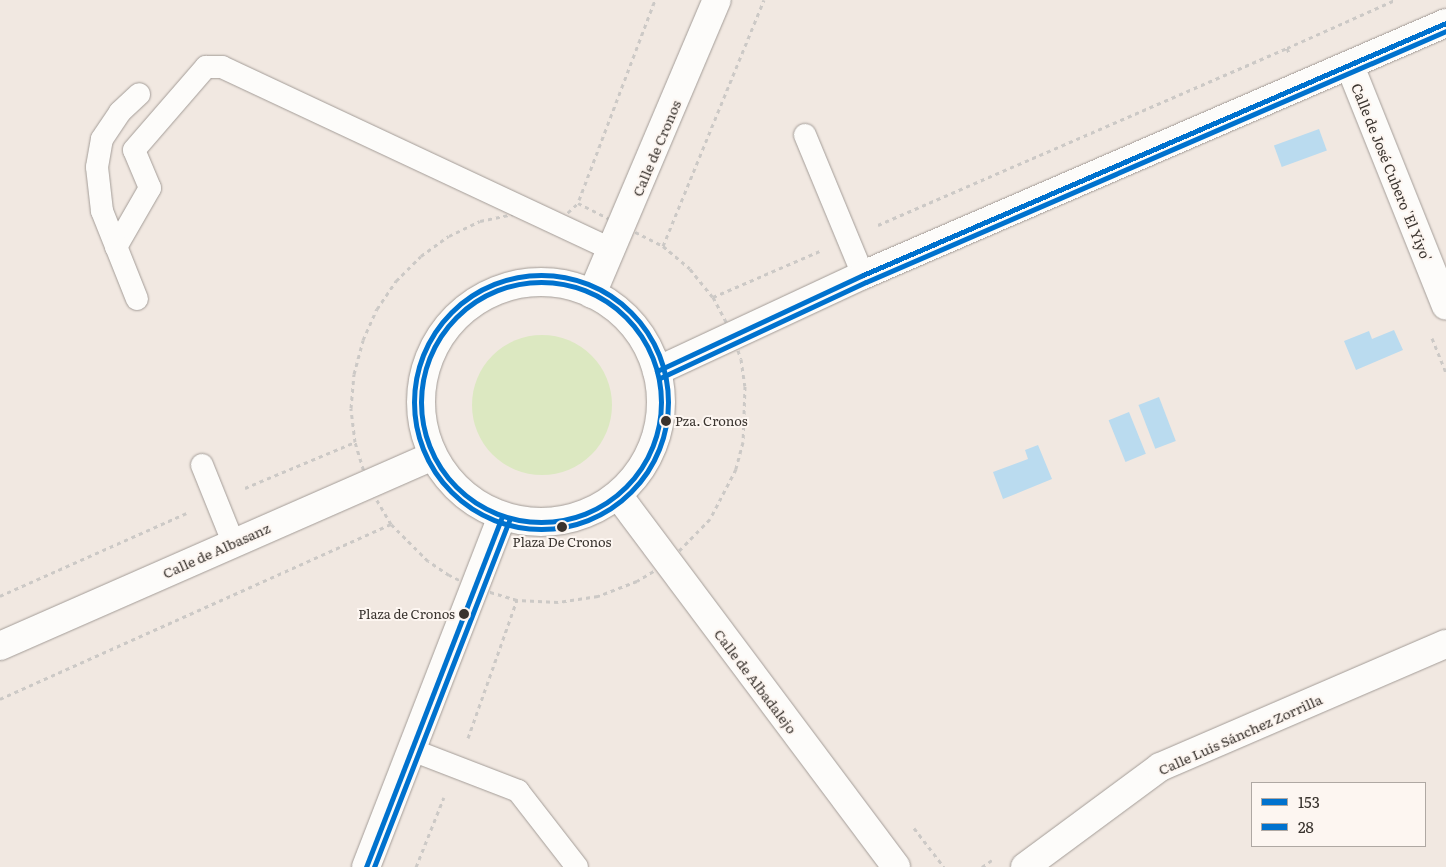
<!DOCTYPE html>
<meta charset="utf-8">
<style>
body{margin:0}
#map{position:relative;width:1446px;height:867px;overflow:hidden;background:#f1e8e1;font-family:Literata,serif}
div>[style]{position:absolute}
.green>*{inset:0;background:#dce8c1}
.round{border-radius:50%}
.water>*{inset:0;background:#badbef;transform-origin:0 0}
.path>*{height:3px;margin-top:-1.5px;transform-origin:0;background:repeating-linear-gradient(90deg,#ccc9c6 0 4px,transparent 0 8px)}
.roads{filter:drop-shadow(0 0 1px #a39c97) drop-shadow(0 0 1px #a39c97)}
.lane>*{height:22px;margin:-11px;padding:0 11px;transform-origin:11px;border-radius:11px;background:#fdfcfa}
.street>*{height:28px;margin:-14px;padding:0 14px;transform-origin:14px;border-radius:14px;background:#fdfcfa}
.street>.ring{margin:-14px;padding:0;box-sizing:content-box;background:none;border:28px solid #fdfcfa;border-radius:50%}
.bus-1>*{height:5px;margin:-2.5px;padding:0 2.5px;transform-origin:2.5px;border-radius:2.5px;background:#0072ce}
.bus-1>.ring{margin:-2.5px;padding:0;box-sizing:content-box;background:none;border:5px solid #0072ce;border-radius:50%}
.bus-2>*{height:5px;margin:-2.5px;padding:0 2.5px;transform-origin:2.5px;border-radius:2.5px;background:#0072ce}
.bus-2>.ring{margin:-2.5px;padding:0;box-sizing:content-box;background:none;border:5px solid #0072ce;border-radius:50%}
.dots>*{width:14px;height:14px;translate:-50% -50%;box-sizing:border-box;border:2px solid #fdf6f1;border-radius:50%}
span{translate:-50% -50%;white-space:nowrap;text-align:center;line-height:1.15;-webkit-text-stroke:4px #fdf6f1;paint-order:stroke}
.bus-label{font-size:13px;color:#39332e}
.left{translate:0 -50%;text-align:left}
.right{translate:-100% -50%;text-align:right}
.street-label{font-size:14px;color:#39332e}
.legend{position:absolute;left:1251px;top:782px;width:175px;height:65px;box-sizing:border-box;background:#fdf6f1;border:1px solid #afa8a3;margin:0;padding:6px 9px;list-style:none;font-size:15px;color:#39332e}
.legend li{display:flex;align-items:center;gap:10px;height:25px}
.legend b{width:25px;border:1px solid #afa8a3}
</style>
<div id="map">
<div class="green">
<div class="round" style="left:472px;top:335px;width:140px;height:140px"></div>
</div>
<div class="water">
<div style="left:1319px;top:129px;width:23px;height:48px;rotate:70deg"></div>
<div style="clip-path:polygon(1394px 330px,1403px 350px,1356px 370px,1344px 341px,1369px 331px,1372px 339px)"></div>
<div style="left:1159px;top:397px;width:47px;height:22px;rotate:69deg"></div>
<div style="left:1129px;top:412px;width:45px;height:22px;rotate:68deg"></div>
<div style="clip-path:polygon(1038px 445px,1052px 479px,1003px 499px,993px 472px,1028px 459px,1025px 450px)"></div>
</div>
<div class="path">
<div style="left:1287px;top:48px;width:118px;rotate:-24deg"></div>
<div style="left:579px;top:200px;width:214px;rotate:-69.2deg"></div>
<div style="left:578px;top:203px;width:95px;rotate:26.8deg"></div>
<div style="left:663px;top:246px;width:35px;rotate:40deg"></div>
<div style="left:690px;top:269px;width:36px;rotate:51deg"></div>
<div style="left:713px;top:297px;width:43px;rotate:62.2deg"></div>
<div style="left:733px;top:335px;width:25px;rotate:72deg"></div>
<div style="left:741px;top:359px;width:27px;rotate:82deg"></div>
<div style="left:745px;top:386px;width:56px;rotate:92deg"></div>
<div style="left:743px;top:442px;width:28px;rotate:105deg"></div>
<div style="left:736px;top:469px;width:56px;rotate:117.5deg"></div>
<div style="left:710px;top:519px;width:62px;rotate:134.3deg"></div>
<div style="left:667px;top:563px;width:35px;rotate:149deg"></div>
<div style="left:637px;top:581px;width:42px;rotate:159deg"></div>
<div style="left:598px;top:596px;width:40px;rotate:171.5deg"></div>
<div style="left:558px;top:602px;width:41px;rotate:-177.2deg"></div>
<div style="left:517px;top:600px;width:46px;rotate:-163.5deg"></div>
<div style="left:473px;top:587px;width:27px;rotate:-153deg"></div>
<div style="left:449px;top:575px;width:25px;rotate:-146deg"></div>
<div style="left:428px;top:561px;width:52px;rotate:-135deg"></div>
<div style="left:391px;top:524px;width:45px;rotate:-120.5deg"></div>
<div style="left:368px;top:485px;width:45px;rotate:-106.8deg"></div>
<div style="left:355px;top:442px;width:34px;rotate:-97deg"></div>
<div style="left:351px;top:408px;width:34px;rotate:-85deg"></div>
<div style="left:354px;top:374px;width:35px;rotate:-75deg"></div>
<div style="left:363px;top:340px;width:34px;rotate:-66deg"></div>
<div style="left:377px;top:309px;width:34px;rotate:-56deg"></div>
<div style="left:396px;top:281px;width:35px;rotate:-45deg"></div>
<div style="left:421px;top:256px;width:34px;rotate:-36deg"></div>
<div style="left:449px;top:236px;width:34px;rotate:-26deg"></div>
<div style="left:480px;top:221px;width:49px;rotate:-11.8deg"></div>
<div style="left:528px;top:211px;width:35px;rotate:12deg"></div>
<div style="left:562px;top:218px;width:22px;rotate:-43deg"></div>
<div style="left:878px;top:225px;width:446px;rotate:-23.4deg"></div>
<div style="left:1287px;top:48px;width:5px;rotate:68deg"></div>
<div style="left:663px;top:246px;width:266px;rotate:-67.7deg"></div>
<div style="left:713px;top:297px;width:116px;rotate:-23.3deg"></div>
<div style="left:1432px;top:338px;width:37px;rotate:68deg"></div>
<div style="left:245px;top:488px;width:119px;rotate:-22.7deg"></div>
<div style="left:0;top:596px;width:204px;rotate:-24deg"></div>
<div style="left:0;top:699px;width:428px;rotate:-24.1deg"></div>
<div style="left:468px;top:738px;width:146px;rotate:-70.5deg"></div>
<div style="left:914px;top:828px;width:49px;rotate:52.4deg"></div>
<div style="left:416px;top:867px;width:75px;rotate:-68.2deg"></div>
<div style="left:982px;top:867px;width:12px;rotate:-35deg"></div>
</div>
<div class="roads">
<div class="lane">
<div style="left:805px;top:135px;width:152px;rotate:67.5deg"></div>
<div style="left:116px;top:247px;width:68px;rotate:-60deg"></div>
<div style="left:150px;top:188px;width:41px;rotate:-112.8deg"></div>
<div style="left:134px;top:150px;width:110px;rotate:-49.1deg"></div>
<div style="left:206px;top:67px;width:16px"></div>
<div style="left:222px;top:67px;width:431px;rotate:25.1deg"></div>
<div style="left:137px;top:299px;width:95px;rotate:-111.7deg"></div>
<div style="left:102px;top:211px;width:44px;rotate:-96.5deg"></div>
<div style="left:97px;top:167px;width:28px;rotate:-80deg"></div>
<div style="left:102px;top:139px;width:32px;rotate:-56deg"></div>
<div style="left:120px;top:112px;width:26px;rotate:-43deg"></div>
<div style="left:202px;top:465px;width:83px;rotate:68.1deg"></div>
<div style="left:412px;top:750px;width:114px;rotate:21.1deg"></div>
<div style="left:518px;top:791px;width:96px;rotate:52.2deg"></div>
</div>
<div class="street">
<div style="left:1350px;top:66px;width:258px;rotate:68.2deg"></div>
<div class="ring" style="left:421px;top:282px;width:212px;height:212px"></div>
<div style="left:592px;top:294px;width:319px;rotate:-67deg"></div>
<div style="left:657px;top:371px;width:227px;rotate:-25deg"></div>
<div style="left:863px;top:275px;width:635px;rotate:-23.38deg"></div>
<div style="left:618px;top:495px;width:464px;rotate:53.2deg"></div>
<div style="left:0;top:646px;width:472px;rotate:-23.7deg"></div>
<div style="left:366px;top:867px;width:375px;rotate:-68.8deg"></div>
<div style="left:1025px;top:867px;width:168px;rotate:-36.5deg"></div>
<div style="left:1160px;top:767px;width:311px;rotate:-23.3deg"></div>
</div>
</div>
<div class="bus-1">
<div class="ring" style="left:421px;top:282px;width:235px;height:235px"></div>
<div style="left:657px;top:371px;width:227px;rotate:-25deg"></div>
<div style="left:863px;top:275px;width:635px;rotate:-23.38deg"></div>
<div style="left:366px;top:867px;width:375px;rotate:-68.8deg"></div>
</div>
<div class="bus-2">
<div class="ring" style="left:414px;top:275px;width:249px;height:249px"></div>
<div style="left:660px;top:378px;width:227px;rotate:-25deg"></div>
<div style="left:866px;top:282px;width:632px;rotate:-23.4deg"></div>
<div style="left:374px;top:867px;width:372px;rotate:-68.7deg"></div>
</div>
<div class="dots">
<div style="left:666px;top:421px;background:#39332e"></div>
<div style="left:562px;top:527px;background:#39332e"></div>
<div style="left:464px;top:614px;background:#39332e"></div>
</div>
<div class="bus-label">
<span class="left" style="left:675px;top:421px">Pza. Cronos</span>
<span style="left:562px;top:542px">Plaza De Cronos</span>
<span class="right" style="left:455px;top:614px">Plaza de Cronos</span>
</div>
<div class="street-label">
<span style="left:656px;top:148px;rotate:-67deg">Calle de Cronos</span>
<span style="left:1392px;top:172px;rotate:68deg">Calle de José Cubero 'El Yiyo'</span>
<span style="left:216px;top:550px;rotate:-24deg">Calle de Albasanz</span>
<span style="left:756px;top:681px;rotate:53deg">Calle de Albadalejo</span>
<span style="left:1240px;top:734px;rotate:-24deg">Calle Luis Sánchez Zorrilla</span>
</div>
<ul class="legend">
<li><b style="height:6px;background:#0072ce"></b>153</li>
<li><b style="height:6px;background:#0072ce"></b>28</li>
</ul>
</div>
